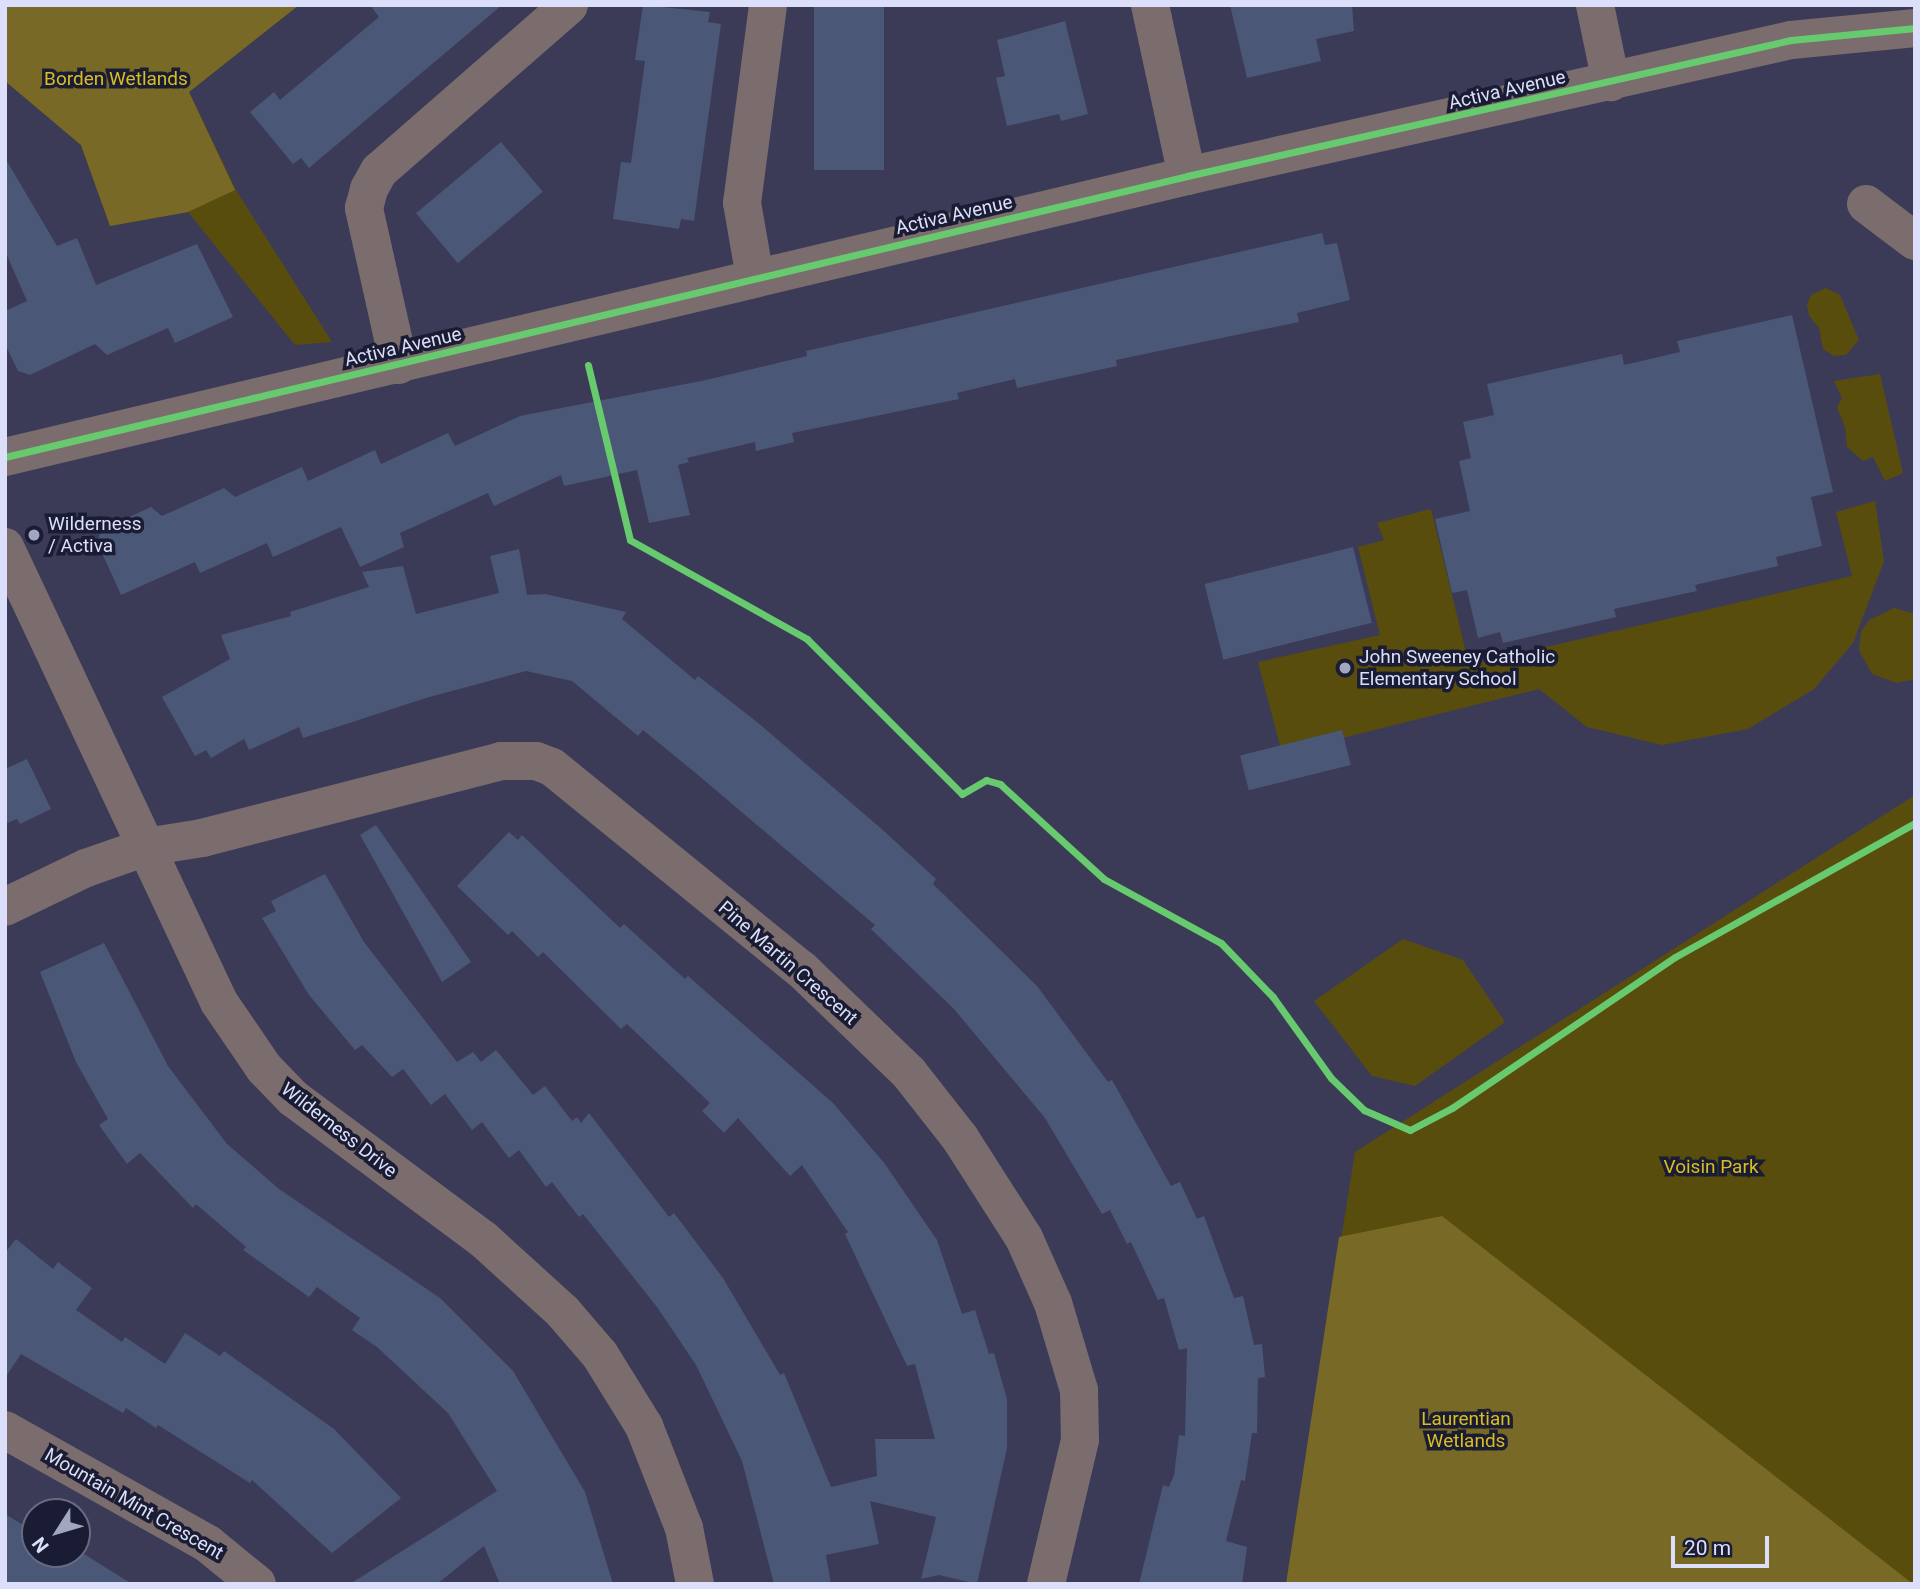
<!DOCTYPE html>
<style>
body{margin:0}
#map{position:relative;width:1920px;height:1589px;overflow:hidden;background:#3b3b57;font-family:Roboto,sans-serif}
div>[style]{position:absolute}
.green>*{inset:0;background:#584d0d}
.forest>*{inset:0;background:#786a26}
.building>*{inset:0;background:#4a5776;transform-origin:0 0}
.minor>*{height:38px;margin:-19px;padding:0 19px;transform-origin:19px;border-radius:19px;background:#7b6d6e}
.cycleway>*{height:7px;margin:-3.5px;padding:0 3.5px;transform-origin:3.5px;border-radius:3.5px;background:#67ca6e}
.dots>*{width:19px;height:19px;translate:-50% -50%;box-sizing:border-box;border:4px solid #1a1c33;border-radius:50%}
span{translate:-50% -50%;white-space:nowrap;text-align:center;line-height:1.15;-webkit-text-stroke:7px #1a1c33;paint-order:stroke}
.park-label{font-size:19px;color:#d9be20}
.street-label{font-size:19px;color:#dbdff9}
.poi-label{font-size:19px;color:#dbdff9}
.left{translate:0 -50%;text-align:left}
.frame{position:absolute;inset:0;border:7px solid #dbdff9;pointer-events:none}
.north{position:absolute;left:21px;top:1498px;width:70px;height:70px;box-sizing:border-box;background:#1a1c33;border:2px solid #676a82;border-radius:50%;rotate:233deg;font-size:19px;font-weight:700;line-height:28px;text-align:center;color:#dbdff9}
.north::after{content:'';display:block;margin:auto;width:24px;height:32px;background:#a3a6c0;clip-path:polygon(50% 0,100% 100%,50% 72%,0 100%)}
.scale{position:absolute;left:1671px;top:1536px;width:98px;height:32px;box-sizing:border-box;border:4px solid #dbdff9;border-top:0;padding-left:9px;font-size:21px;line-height:24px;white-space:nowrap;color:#dbdff9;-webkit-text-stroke:5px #1a1c33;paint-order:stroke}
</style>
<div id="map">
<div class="green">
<div style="clip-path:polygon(5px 5px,299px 5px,189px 92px,236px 190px,332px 342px,295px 345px,188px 212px,110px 226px,81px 145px,5px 81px)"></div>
<div style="clip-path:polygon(1826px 288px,1840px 295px,1859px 340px,1846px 355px,1834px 356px,1823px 349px,1819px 328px,1809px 316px,1807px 305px,1811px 295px)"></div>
<div style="clip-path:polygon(1880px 374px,1903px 473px,1885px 481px,1873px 457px,1863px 461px,1847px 447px,1845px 427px,1837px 408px,1842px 398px,1834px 381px)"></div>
<div style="clip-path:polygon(1875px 501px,1884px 561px,1853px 643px,1814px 689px,1748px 729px,1662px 745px,1587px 727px,1539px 689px,1282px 753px,1258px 662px,1380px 635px,1358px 547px,1384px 540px,1377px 523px,1431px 509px,1469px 665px,1852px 576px,1836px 512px)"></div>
<div style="clip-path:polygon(1894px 608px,1915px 614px,1915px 679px,1897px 683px,1872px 674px,1859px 650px,1861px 632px,1869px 620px)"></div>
<div style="clip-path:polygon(1915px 795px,1915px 1584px,1286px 1584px,1355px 1152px)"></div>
<div style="clip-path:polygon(1403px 939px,1463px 960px,1505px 1022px,1415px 1086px,1372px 1076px,1314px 1001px)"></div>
</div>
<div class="forest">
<div style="clip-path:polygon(5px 5px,299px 5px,189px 92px,235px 190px,188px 212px,110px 226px,81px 145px,5px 81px)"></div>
<div style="clip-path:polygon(1442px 1216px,1913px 1584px,1286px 1584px,1339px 1237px)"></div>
</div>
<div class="building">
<div style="clip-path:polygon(370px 5px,502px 5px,309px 168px,301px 158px,293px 164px,250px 112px,274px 92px,280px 100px,379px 17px)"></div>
<div style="clip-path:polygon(643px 5px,710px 12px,708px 22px,721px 24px,694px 221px,681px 219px,679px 229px,613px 219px,621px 162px,631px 163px,645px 61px,635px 60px)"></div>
<div style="left:814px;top:5px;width:70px;height:165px"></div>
<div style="clip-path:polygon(1230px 5px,1352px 5px,1354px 31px,1316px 39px,1321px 61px,1247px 78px)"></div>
<div style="clip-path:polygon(1065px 21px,1088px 114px,1061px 121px,1059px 114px,1007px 126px,996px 78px,1005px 76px,997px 40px)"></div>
<div style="left:501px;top:142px;width:65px;height:111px;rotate:50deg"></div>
<div style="clip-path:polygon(5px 158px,57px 246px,77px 238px,96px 285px,197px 244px,233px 317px,175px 343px,168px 328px,107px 355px,95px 344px,30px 375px,18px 371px,5px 344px,5px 311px,27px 301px,5px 251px)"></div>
<div style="clip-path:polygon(1322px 233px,1325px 245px,1337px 243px,1350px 300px,1297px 313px,1299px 322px,1116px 360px,1117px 366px,1017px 388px,1015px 379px,957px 393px,959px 399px,792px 433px,794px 442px,756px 451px,755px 442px,687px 458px,689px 462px,678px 465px,690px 515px,649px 523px,637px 470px,564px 486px,561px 475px,494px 506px,488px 493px,400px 533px,404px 547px,360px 567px,341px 527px,273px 557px,267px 543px,200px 573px,195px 562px,121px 595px,97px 542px,101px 530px,151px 507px,162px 516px,224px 488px,235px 497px,302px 467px,308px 481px,375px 450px,381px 464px,448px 433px,455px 446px,520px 416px,706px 380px,807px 356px,806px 351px)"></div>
<div style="clip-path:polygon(1792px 315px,1833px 492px,1811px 497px,1822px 546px,1776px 557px,1778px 566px,1695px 585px,1697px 591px,1614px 609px,1616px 617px,1503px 643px,1500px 632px,1478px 638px,1467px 590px,1452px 593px,1435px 519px,1470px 511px,1459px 461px,1471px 458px,1463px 422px,1494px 415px,1487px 384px,1622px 354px,1624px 365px,1680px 352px,1677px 341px)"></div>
<div style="left:1353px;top:547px;width:78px;height:153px;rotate:76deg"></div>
<div style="clip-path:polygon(519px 549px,527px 595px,545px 594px,626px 612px,622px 619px,695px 680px,698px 676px,757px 722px,884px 831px,936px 879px,933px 884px,1037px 986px,1108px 1082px,1112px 1080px,1171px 1186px,1180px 1182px,1197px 1219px,1204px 1216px,1234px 1298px,1243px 1296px,1254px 1345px,1262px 1344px,1265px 1377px,1258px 1378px,1257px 1433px,1252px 1433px,1245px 1481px,1241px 1480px,1226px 1541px,1247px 1547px,1242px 1584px,1139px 1584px,1163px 1485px,1169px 1487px,1174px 1475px,1179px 1435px,1185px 1436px,1187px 1348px,1179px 1350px,1164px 1298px,1158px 1300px,1131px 1242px,1127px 1244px,1110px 1210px,1102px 1214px,1045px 1118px,954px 1009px,871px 929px,875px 925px,698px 775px,643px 730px,638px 736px,572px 681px,526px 671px,426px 698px,303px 738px,299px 727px,249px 750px,244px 739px,211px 758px,206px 750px,195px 756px,162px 697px,230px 659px,221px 635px,291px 616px,290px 612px,369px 587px,362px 572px,403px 566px,416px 614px,499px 593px,490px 556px)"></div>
<div style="left:1342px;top:730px;width:36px;height:105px;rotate:76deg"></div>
<div style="clip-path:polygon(27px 759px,51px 809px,20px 824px,17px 819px,5px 824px,5px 769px)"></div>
<div style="clip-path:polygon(376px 825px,471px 962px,442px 982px,360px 835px)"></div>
<div style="clip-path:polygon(509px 832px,518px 840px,522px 835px,620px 928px,624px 924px,685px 979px,688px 976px,833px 1103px,885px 1164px,937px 1240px,962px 1314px,975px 1310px,989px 1354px,994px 1353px,1007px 1399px,1007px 1448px,977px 1584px,939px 1575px,921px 1579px,936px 1517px,870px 1501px,879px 1544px,826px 1555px,831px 1584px,774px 1584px,742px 1461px,696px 1365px,657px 1307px,583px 1214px,579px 1217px,552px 1182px,546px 1187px,519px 1150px,509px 1158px,482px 1122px,472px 1130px,445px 1094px,431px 1105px,403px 1069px,392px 1077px,362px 1045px,355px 1050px,309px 995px,262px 918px,276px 911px,271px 901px,325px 874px,364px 942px,457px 1062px,473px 1052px,481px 1062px,496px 1050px,533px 1095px,545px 1086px,572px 1121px,577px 1117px,581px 1123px,589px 1113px,669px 1217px,674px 1213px,723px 1278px,780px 1375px,784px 1373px,831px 1487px,877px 1476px,875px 1439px,935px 1439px,915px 1364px,907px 1366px,845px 1234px,848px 1232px,802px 1165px,790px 1176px,738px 1118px,724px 1133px,702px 1111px,710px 1103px,627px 1024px,621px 1029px,543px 952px,538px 957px,512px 931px,508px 935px,457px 886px)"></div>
<div style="clip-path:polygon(104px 943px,168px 1066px,227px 1144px,279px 1189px,440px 1298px,513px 1371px,585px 1492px,613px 1584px,500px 1584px,484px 1546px,437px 1584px,350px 1584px,497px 1491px,448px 1413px,377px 1347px,352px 1330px,360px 1318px,317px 1287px,309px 1297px,243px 1250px,246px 1247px,196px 1204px,193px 1208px,140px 1153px,127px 1164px,99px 1125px,108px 1119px,76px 1062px,40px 972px)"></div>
<div style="clip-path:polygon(16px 1239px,53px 1269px,58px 1262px,92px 1288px,76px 1310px,122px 1342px,125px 1337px,165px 1364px,185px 1333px,220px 1356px,224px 1351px,334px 1429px,401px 1498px,332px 1553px,252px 1480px,250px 1483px,158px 1425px,156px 1428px,126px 1408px,123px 1413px,21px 1354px,5px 1378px,5px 1253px)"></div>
<div style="clip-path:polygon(5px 1514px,35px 1532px,35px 1554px,84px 1554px,132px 1584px,5px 1584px)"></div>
</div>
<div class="minor">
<div style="left:1150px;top:5px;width:175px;rotate:77.8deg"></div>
<div style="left:1595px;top:5px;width:79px;rotate:78.3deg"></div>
<div style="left:1866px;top:204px;width:61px;rotate:37.1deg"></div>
<div style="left:755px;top:278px;width:76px;rotate:-99.8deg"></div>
<div style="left:742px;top:203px;width:200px;rotate:-82.5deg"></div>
<div style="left:399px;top:365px;width:161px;rotate:-102.6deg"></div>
<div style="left:364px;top:208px;width:20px;rotate:-75deg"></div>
<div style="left:369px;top:189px;width:21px;rotate:-61deg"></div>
<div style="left:379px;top:171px;width:252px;rotate:-41.1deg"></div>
<div style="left:5px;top:457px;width:1215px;rotate:-13.37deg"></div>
<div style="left:1187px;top:176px;width:619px;rotate:-12.69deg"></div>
<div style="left:1791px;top:40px;width:125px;rotate:-5.5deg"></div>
<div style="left:5px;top:547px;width:503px;rotate:64.81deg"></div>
<div style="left:219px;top:1002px;width:80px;rotate:55.7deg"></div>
<div style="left:264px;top:1068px;width:42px;rotate:46deg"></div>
<div style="left:293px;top:1098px;width:238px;rotate:36.6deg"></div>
<div style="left:484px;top:1240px;width:107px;rotate:42.3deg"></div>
<div style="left:563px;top:1312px;width:57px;rotate:49.3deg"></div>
<div style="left:600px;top:1355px;width:84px;rotate:58.2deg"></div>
<div style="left:644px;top:1426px;width:110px;rotate:68.6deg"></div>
<div style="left:684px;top:1528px;width:57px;rotate:78.9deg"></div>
<div style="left:5px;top:907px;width:90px;rotate:-25.7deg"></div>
<div style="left:86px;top:868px;width:64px;rotate:-19.3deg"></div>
<div style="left:146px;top:847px;width:57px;rotate:-9.1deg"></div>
<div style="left:202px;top:838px;width:309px;rotate:-14.4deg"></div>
<div style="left:501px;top:761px;width:35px"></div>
<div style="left:536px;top:761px;width:17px;rotate:21deg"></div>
<div style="left:552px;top:767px;width:321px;rotate:39.1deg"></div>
<div style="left:801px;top:969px;width:150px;rotate:43.9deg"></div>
<div style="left:909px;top:1073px;width:83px;rotate:51.9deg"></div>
<div style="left:960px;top:1138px;width:119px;rotate:57.4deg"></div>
<div style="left:1024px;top:1238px;width:71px;rotate:66deg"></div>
<div style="left:1053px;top:1303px;width:91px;rotate:73.4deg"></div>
<div style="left:1079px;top:1390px;width:50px;rotate:88.9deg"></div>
<div style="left:1080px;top:1440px;width:148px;rotate:103.3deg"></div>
<div style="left:5px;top:1430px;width:233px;rotate:29.3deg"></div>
<div style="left:208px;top:1544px;width:63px;rotate:39.2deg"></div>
</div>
<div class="cycleway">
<div style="left:588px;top:365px;width:180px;rotate:76.5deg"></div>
<div style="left:630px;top:540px;width:203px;rotate:29.2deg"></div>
<div style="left:807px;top:639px;width:219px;rotate:45deg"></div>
<div style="left:962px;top:794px;width:28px;rotate:-30deg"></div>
<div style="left:986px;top:780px;width:15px;rotate:16deg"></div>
<div style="left:1000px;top:784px;width:141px;rotate:42.4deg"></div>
<div style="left:1104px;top:879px;width:133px;rotate:28.7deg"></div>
<div style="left:1221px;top:943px;width:75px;rotate:46.1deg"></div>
<div style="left:1273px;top:997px;width:100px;rotate:54.4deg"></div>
<div style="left:1331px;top:1078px;width:46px;rotate:44.1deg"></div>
<div style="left:1364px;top:1110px;width:50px;rotate:23.5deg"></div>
<div style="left:1410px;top:1130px;width:47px;rotate:-27.6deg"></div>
<div style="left:1452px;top:1108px;width:269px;rotate:-34.1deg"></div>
<div style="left:1675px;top:957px;width:275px;rotate:-29.2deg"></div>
<div style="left:5px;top:457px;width:1215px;rotate:-13.37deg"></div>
<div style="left:1187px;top:176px;width:619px;rotate:-12.69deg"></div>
<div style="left:1791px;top:40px;width:125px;rotate:-5.5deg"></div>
</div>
<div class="dots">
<div style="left:34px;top:535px;background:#a3a6c0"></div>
<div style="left:1345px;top:668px;background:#a3a6c0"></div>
</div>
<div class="park-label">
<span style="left:116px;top:79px">Borden Wetlands</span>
<span style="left:1711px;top:1167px">Voisin Park</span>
<span style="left:1466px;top:1430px">Laurentian<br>Wetlands</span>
</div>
<div class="street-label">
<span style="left:1507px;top:90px;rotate:-13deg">Activa Avenue</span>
<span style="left:954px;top:215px;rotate:-13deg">Activa Avenue</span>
<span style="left:403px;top:347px;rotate:-13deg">Activa Avenue</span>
<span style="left:788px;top:963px;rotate:41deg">Pine Martin Crescent</span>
<span style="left:339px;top:1130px;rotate:38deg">Wilderness Drive</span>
<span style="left:134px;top:1504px;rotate:30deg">Mountain Mint Crescent</span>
</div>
<div class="poi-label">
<span class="left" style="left:48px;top:535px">Wilderness<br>/ Activa</span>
<span class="left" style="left:1359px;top:668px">John Sweeney Catholic<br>Elementary School</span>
</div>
<div class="frame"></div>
<div class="north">N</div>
<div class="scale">20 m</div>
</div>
